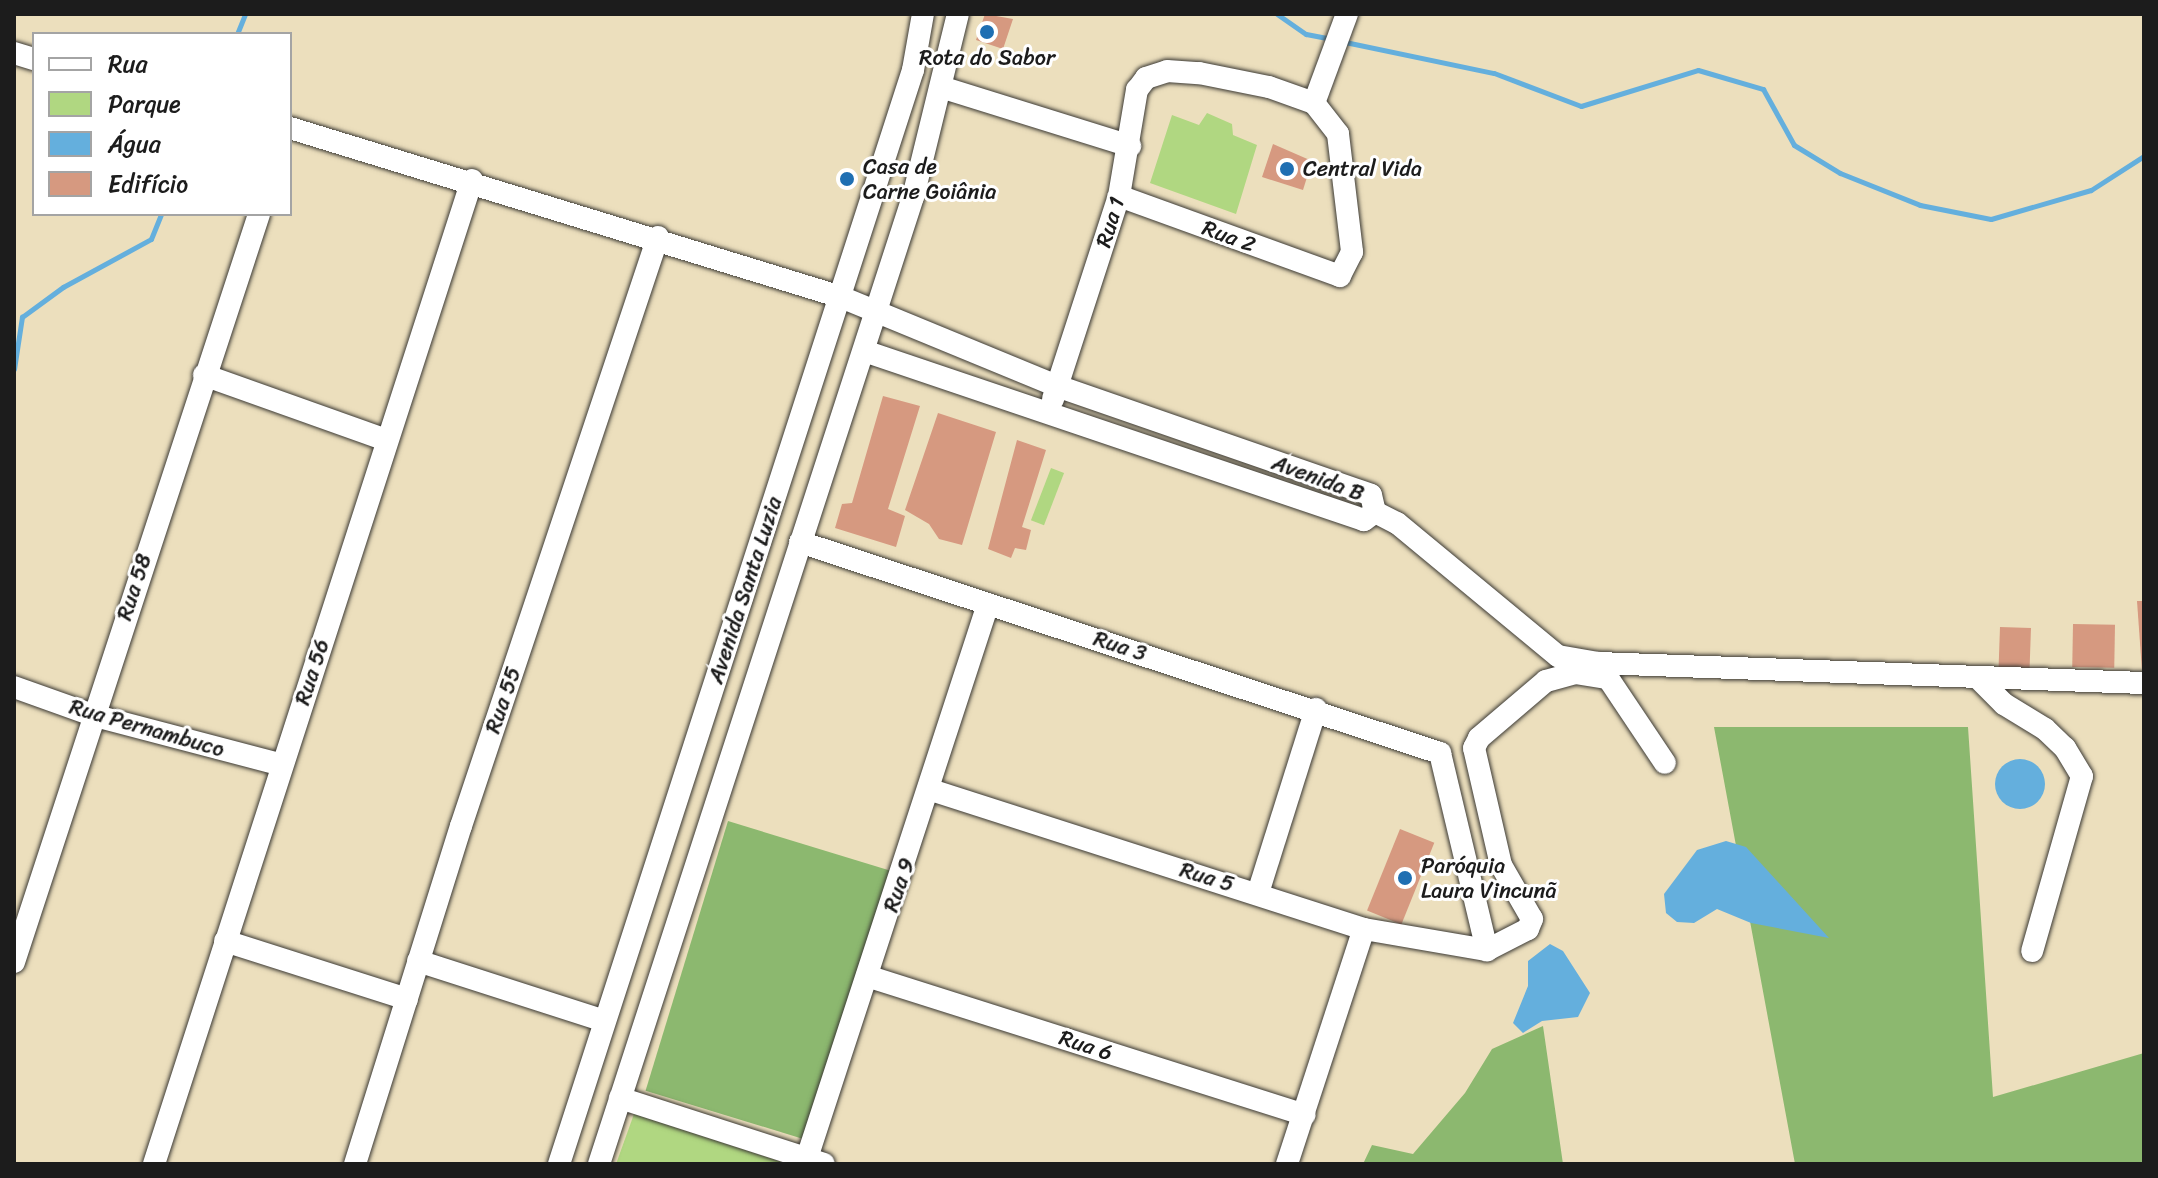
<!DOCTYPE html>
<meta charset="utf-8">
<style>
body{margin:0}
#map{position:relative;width:2158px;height:1178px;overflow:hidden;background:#ecdfbd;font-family:Sriracha,sans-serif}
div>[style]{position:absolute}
.green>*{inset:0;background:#b0d781;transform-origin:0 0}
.forest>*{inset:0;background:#8cb86f;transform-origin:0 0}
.water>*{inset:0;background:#64afdd}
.round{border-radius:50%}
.stream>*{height:5px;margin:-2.5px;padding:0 2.5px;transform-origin:2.5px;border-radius:2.5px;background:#64afdd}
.building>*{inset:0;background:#d69980;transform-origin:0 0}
.roads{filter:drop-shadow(0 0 2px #3b3934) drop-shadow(0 0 2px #3b3934)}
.minor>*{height:22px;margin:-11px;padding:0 11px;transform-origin:11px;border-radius:11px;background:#fff}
.dots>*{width:22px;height:22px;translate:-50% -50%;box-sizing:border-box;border:4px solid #fff;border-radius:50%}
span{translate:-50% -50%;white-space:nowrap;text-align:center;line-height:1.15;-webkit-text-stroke:6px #fff;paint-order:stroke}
.poi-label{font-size:22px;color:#1c1c1c}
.left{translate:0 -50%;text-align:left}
.street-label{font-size:22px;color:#1c1c1c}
.frame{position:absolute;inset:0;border:16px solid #1c1c1c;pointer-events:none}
.legend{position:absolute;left:32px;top:32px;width:260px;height:184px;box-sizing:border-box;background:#fff;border:2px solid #a4a4a4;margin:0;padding:10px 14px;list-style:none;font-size:24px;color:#1c1c1c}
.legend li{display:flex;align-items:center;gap:16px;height:40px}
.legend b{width:40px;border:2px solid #a4a4a4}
</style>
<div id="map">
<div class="green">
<div style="clip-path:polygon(1207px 113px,1232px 124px,1233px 135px,1257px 145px,1236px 214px,1150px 183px,1172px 115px,1199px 125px)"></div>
<div style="left:1051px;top:468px;width:14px;height:56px;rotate:21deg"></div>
<div style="clip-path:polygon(634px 1114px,788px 1164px,616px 1164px)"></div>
</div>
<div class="forest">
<div style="clip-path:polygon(1714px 727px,1968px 727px,1993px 1097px,2144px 1053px,2144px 1164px,1795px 1164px)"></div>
<div style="left:728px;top:821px;width:170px;height:282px;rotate:17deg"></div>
<div style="clip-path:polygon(1543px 1026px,1563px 1164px,1363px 1164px,1372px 1145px,1413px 1154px,1465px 1093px,1492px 1049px)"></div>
</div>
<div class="water">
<div class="round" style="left:1995px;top:759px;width:50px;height:50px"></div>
<div style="clip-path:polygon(1726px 841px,1746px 847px,1829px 938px,1751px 923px,1717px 909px,1694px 923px,1677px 922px,1666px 913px,1664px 894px,1697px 850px)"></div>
<div style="clip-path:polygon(1550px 944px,1563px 951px,1590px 993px,1578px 1017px,1542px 1021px,1523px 1033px,1513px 1023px,1528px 986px,1528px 961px)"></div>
</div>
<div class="stream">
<div style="left:1277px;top:14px;width:35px;rotate:35deg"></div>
<div style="left:1306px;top:34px;width:25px;rotate:11deg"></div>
<div style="left:237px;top:34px;width:22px;rotate:-68deg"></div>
<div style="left:1345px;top:42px;width:152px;rotate:11.8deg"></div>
<div style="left:1494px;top:73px;width:93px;rotate:20.8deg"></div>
<div style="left:1581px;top:106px;width:122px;rotate:-17.1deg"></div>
<div style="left:1698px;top:70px;width:68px;rotate:16.3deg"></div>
<div style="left:1763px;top:89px;width:64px;rotate:61deg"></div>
<div style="left:1794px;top:145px;width:54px;rotate:31.3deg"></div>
<div style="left:1840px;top:173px;width:86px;rotate:21.8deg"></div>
<div style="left:1920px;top:205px;width:72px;rotate:11.2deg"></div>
<div style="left:1991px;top:219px;width:104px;rotate:-16.2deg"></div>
<div style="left:2091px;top:190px;width:63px;rotate:-32.7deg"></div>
<div style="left:14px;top:369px;width:53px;rotate:-81.3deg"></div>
<div style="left:22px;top:317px;width:51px;rotate:-36.2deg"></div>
<div style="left:63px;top:287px;width:100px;rotate:-28.6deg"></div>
<div style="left:151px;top:239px;width:27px;rotate:-68deg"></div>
</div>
<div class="building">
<div style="clip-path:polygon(985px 14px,1013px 19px,1003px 49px,976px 40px)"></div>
<div style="clip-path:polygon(1273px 144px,1312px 161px,1303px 190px,1262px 177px)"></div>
<div style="clip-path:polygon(883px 396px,920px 406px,888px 509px,905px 516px,896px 547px,835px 528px,842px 504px,852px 503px)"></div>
<div style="clip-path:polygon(938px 413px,996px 432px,962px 545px,939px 539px,929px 524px,905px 510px)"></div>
<div style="clip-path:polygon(1017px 440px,1046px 450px,1022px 527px,1031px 530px,1026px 550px,1015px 548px,1011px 558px,988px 549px)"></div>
<div style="clip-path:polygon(2137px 601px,2144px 601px,2144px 670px,2142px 671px)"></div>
<div style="left:2073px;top:624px;width:42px;height:43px;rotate:1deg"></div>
<div style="left:2000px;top:627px;width:31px;height:40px;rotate:2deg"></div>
<div style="left:1400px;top:829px;width:37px;height:88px;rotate:22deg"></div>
</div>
<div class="roads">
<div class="minor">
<div style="left:14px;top:53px;width:21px;rotate:17deg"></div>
<div style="left:944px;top:88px;width:195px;rotate:17.3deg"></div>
<div style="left:1314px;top:103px;width:95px;rotate:-69.7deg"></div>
<div style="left:290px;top:128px;width:576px;rotate:17.05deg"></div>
<div style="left:841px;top:297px;width:234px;rotate:22.4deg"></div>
<div style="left:1057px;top:386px;width:332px;rotate:19.1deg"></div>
<div style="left:1371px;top:495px;width:17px;rotate:77deg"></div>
<div style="left:1375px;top:512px;width:14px;rotate:144deg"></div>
<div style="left:1364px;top:520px;width:528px;rotate:-161.32deg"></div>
<div style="left:204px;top:375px;width:194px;rotate:19.6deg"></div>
<div style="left:1053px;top:399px;width:213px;rotate:-72deg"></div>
<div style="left:1119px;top:196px;width:108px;rotate:-80.4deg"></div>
<div style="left:1137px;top:90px;width:15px;rotate:-53deg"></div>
<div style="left:1146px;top:78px;width:22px;rotate:-18deg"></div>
<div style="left:1167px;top:71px;width:32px;rotate:4deg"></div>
<div style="left:1199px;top:73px;width:71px;rotate:11.3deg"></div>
<div style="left:1269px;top:87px;width:48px;rotate:19.6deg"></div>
<div style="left:1314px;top:103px;width:39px;rotate:52deg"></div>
<div style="left:1338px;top:134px;width:119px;rotate:83.2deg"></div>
<div style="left:1352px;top:252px;width:27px;rotate:117deg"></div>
<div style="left:1340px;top:276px;width:235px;rotate:-160.1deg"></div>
<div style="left:1375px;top:512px;width:25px;rotate:27deg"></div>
<div style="left:1397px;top:523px;width:209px;rotate:39.6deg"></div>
<div style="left:1558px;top:656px;width:41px;rotate:9.9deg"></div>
<div style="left:1598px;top:663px;width:120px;rotate:56.2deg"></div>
<div style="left:800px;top:542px;width:674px;rotate:18.25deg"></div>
<div style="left:1440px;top:753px;width:203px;rotate:76.6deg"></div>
<div style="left:1598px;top:663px;width:546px;rotate:2.1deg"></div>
<div style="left:1977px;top:677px;width:38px;rotate:45deg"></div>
<div style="left:2004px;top:704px;width:48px;rotate:31.4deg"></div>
<div style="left:2045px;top:729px;width:28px;rotate:44deg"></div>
<div style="left:2065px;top:748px;width:33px;rotate:59deg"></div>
<div style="left:2082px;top:776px;width:182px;rotate:105.9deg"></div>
<div style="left:14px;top:687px;width:83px;rotate:19.7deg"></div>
<div style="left:92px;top:715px;width:196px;rotate:14.7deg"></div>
<div style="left:931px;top:790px;width:455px;rotate:17.8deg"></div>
<div style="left:1364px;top:929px;width:125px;rotate:9.7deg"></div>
<div style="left:1258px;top:893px;width:193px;rotate:-72.5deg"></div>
<div style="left:225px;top:941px;width:191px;rotate:17.7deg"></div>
<div style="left:1487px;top:950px;width:46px;rotate:-27.1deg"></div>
<div style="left:1528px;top:929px;width:11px;rotate:-68deg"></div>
<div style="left:1532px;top:919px;width:62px;rotate:-119.9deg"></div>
<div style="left:1501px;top:865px;width:120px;rotate:-103deg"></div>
<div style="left:1474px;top:748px;width:11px;rotate:-63deg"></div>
<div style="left:1479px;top:738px;width:88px;rotate:-40.4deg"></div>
<div style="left:1546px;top:681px;width:30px;rotate:-15deg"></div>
<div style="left:1575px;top:673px;width:33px;rotate:9deg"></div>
<div style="left:418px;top:961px;width:196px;rotate:17.8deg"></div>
<div style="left:14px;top:962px;width:787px;rotate:-71.86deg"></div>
<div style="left:867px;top:976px;width:459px;rotate:17.6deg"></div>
<div style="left:620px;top:1098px;width:214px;rotate:17.9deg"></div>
<div style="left:154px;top:1164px;width:1034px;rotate:-72.09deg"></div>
<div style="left:355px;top:1164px;width:354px;rotate:-72.6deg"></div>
<div style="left:461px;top:826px;width:621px;rotate:-71.51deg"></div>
<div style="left:559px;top:1164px;width:1150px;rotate:-72.07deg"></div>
<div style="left:913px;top:70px;width:57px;rotate:-79.9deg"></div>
<div style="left:599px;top:1164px;width:1017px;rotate:-72.01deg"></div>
<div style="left:913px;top:197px;width:188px;rotate:-76.2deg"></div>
<div style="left:805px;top:1164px;width:589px;rotate:-71.9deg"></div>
<div style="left:1287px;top:1164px;width:247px;rotate:-71.9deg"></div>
</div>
</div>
<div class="dots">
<div style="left:987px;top:32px;background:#1f6fb2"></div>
<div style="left:1287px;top:169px;background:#1f6fb2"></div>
<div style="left:847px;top:179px;background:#1f6fb2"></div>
<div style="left:1405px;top:878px;background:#1f6fb2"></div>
</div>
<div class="poi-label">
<span style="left:987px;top:58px">Rota do Sabor</span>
<span class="left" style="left:863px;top:179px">Casa de<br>Carne Goiânia</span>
<span class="left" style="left:1303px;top:169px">Central Vida</span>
<span class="left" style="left:1421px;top:878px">Paróquia<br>Laura Vincunã</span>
</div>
<div class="street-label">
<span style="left:1110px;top:222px;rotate:-73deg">Rua 1</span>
<span style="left:1229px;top:236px;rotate:20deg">Rua 2</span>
<span style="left:1318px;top:478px;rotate:20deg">Avenida B</span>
<span style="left:134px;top:587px;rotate:-72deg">Rua 58</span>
<span style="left:745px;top:590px;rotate:-72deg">Avenida Santa Luzia</span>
<span style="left:1120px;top:646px;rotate:18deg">Rua 3</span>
<span style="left:312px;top:672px;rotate:-72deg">Rua 56</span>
<span style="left:503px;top:700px;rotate:-71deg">Rua 55</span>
<span style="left:147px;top:728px;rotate:16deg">Rua Pernambuco</span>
<span style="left:1207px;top:877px;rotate:17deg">Rua 5</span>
<span style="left:899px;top:885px;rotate:-71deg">Rua 9</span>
<span style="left:1086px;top:1045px;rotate:18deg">Rua 6</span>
</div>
<div class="frame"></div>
<ul class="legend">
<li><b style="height:10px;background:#fff"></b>Rua</li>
<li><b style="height:22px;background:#b0d781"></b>Parque</li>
<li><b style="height:22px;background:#64afdd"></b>Água</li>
<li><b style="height:22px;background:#d69980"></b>Edifício</li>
</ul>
</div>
